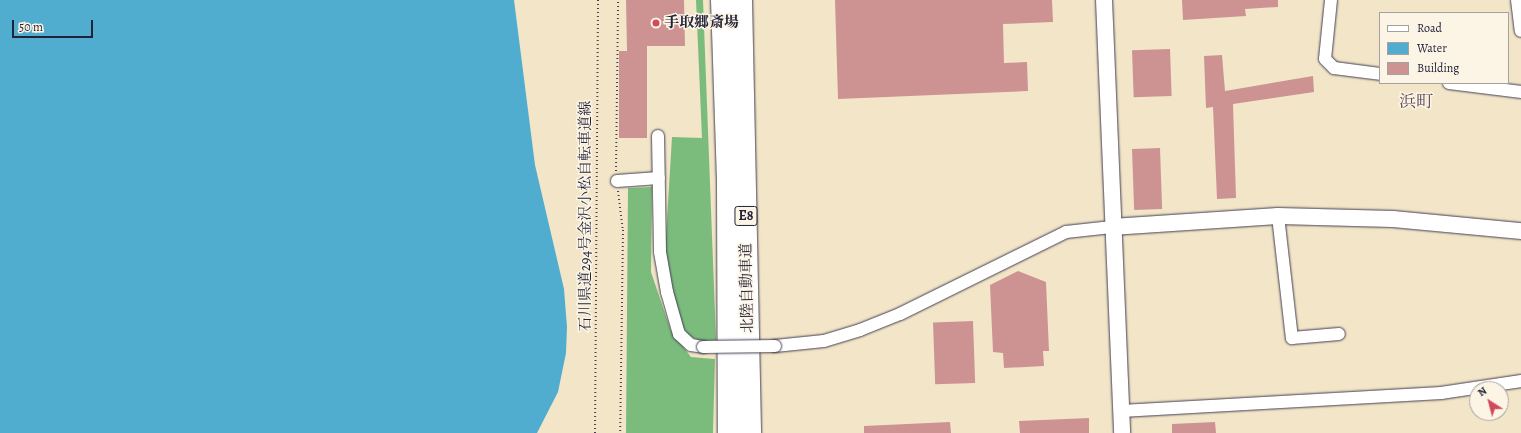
<!DOCTYPE html>
<meta charset="utf-8">
<style>
body{margin:0}
#map{position:relative;width:1521px;height:433px;overflow:hidden;background:#f3e5c8;font-family:Alegreya,"Noto Serif JP",serif}
div>[style]{position:absolute}
.forest>*{inset:0;background:#7bbc7d}
.water>*{inset:0;background:#51adcf}
.building>*{inset:0;background:#cd9392;transform-origin:0 0}
.path>*{height:2px;margin-top:-1px;transform-origin:0;background:repeating-linear-gradient(90deg,#413f50 0 1px,transparent 0 4px)}
.roads{filter:drop-shadow(0 0 1px #413f50) drop-shadow(0 0 1px #413f50)}
.minor>*{height:12px;margin:-6px;padding:0 6px;transform-origin:6px;border-radius:6px;background:#fff}
.tertiary>*{height:16px;margin:-8px;padding:0 8px;transform-origin:8px;border-radius:8px;background:#fff}
.motorway>*{height:22px;margin:-11px;padding:0 11px;transform-origin:11px;border-radius:11px;background:#fff}
.bridges{filter:drop-shadow(0 0 1px #413f50) drop-shadow(0 0 1px #413f50)}
.minor-bridge>*{height:12px;margin:-6px;padding:0 6px;transform-origin:6px;border-radius:6px;background:#fff}
.dots>*{width:11px;height:11px;translate:-50% -50%;box-sizing:border-box;border:2px solid #fcf5e5;border-radius:50%}
span{translate:-50% -50%;white-space:nowrap;text-align:center;line-height:1.15;-webkit-text-stroke:3px #fcf5e5;paint-order:stroke}
.shield-label span{padding:1px 3px;background:#fcf5e5;border:1px solid;border-radius:3px;-webkit-text-stroke-width:0}
.shield-label{font-size:14px;color:#22223b;font-weight:700}
.poi-label{font-size:15px;color:#22223b;font-weight:700}
.left{translate:0 -50%;text-align:left}
.street-label{font-size:15px;color:#22223b}
.quarter-label{font-size:17px;color:#5e4a59}
.legend{position:absolute;left:1379px;top:12px;width:130px;height:72px;box-sizing:border-box;background:#fcf5e5;border:1px solid #a5a1a1;margin:0;padding:5px 7px;list-style:none;font-size:12px;color:#22223b}
.legend li{display:flex;align-items:center;gap:8px;height:20px}
.legend b{width:20px;border:1px solid #a5a1a1}
.north{position:absolute;left:1469px;top:381px;width:40px;height:40px;box-sizing:border-box;background:#fcf5e5;border:1px solid #a5a1a1;border-radius:50%;rotate:324deg;font-size:11px;font-weight:700;line-height:16px;text-align:center;color:#22223b}
.north::after{content:'';display:block;margin:auto;width:14px;height:18px;background:#d1495b;clip-path:polygon(50% 0,100% 100%,50% 72%,0 100%)}
.scale{position:absolute;left:12px;top:20px;width:81px;height:18px;box-sizing:border-box;border:2px solid #22223b;border-top:0;padding-left:5px;font-size:12px;line-height:14px;white-space:nowrap;color:#22223b;-webkit-text-stroke:3px #fcf5e5;paint-order:stroke}
</style>
<div id="map">
<div class="forest">
<div style="clip-path:polygon(696px 0,703px 0,716px 340px,701px 341px,689px 336px,680px 322px,665px 253px,672px 137px,702px 138px)"></div>
<div style="clip-path:polygon(652px 187px,651px 272px,671px 331px,691px 357px,715px 359px,713px 433px,626px 433px,628px 188px)"></div>
</div>
<div class="water">
<div style="clip-path:polygon(0 0,514px 0,535px 165px,564px 289px,567px 327px,566px 353px,558px 392px,537px 433px,0 433px)"></div>
</div>
<div class="building">
<div style="clip-path:polygon(626px 0,684px 0,685px 46px,647px 46px,647px 138px,619px 138px,619px 51px,627px 51px)"></div>
<div style="clip-path:polygon(835px 0,1052px 0,1053px 22px,1003px 24px,1004px 63px,1027px 62px,1028px 91px,838px 99px)"></div>
<div style="clip-path:polygon(1182px 0,1278px 0,1278px 7px,1245px 9px,1246px 16px,1183px 20px)"></div>
<div style="left:1170px;top:49px;width:47px;height:38px;rotate:88deg"></div>
<div style="clip-path:polygon(1222px 55px,1225px 91px,1313px 76px,1314px 92px,1233px 104px,1236px 198px,1217px 199px,1213px 107px,1206px 108px,1204px 56px)"></div>
<div style="left:1160px;top:148px;width:61px;height:28px;rotate:88deg"></div>
<div style="clip-path:polygon(1018px 271px,1046px 282px,1049px 351px,1043px 351px,1044px 366px,1004px 368px,1003px 353px,993px 352px,990px 285px)"></div>
<div style="left:973px;top:321px;width:62px;height:40px;rotate:88deg"></div>
<div style="clip-path:polygon(1089px 418px,1089px 433px,1020px 433px,1019px 421px)"></div>
<div style="clip-path:polygon(950px 422px,951px 433px,864px 433px,864px 426px)"></div>
<div style="clip-path:polygon(1215px 422px,1216px 433px,1172px 433px,1172px 424px)"></div>
</div>
<div class="path">
<div style="left:616px;top:171px;width:171px;rotate:-89.3deg"></div>
<div style="left:618px;top:191px;width:39px;rotate:83deg"></div>
<div style="left:623px;top:230px;width:203px;rotate:90.8deg"></div>
<div style="left:595px;top:433px;width:433px;rotate:-89.6deg"></div>
</div>
<div class="roads">
<div class="minor">
<div style="left:1331px;top:0;width:59px;rotate:95.8deg"></div>
<div style="left:1325px;top:59px;width:13px;rotate:45deg"></div>
<div style="left:1334px;top:68px;width:46px;rotate:7.4deg"></div>
<div style="left:1517px;top:0;width:31px;rotate:83deg"></div>
<div style="left:1449px;top:83px;width:73px;rotate:7.1deg"></div>
<div style="left:658px;top:136px;width:116px;rotate:89deg"></div>
<div style="left:660px;top:252px;width:41px;rotate:80.1deg"></div>
<div style="left:667px;top:292px;width:44px;rotate:74.1deg"></div>
<div style="left:679px;top:334px;width:16px;rotate:43deg"></div>
<div style="left:691px;top:345px;width:12px;rotate:9deg"></div>
<div style="left:617px;top:181px;width:42px;rotate:-4.1deg"></div>
<div style="left:1278px;top:216px;width:123px;rotate:83.5deg"></div>
<div style="left:1292px;top:338px;width:47px;rotate:-4.9deg"></div>
<div style="left:775px;top:346px;width:49px;rotate:-5.8deg"></div>
<div style="left:824px;top:341px;width:38px;rotate:-17deg"></div>
<div style="left:860px;top:330px;width:43px;rotate:-21.8deg"></div>
<div style="left:900px;top:314px;width:185px;rotate:-26.3deg"></div>
<div style="left:1066px;top:232px;width:46px;rotate:-6.2deg"></div>
<div style="left:1121px;top:411px;width:321px;rotate:-3.2deg"></div>
<div style="left:1441px;top:393px;width:81px;rotate:-8.5deg"></div>
</div>
<div class="tertiary">
<div style="left:1104px;top:0;width:433px;rotate:87.6deg"></div>
<div style="left:1112px;top:227px;width:166px;rotate:-3.8deg"></div>
<div style="left:1278px;top:216px;width:115px;rotate:1.5deg"></div>
<div style="left:1393px;top:219px;width:129px;rotate:5.4deg"></div>
</div>
<div class="motorway">
<div style="left:722px;top:0;width:184px;rotate:88.1deg"></div>
<div style="left:728px;top:184px;width:249px;rotate:89.8deg"></div>
<div style="left:741px;top:0;width:433px;rotate:88.8deg"></div>
</div>
</div>
<div class="bridges">
<div class="minor-bridge">
<div style="left:703px;top:347px;width:72px;rotate:-0.8deg"></div>
</div>
</div>
<div class="dots">
<div style="left:656px;top:23px;background:#d1495b"></div>
</div>
<div class="shield-label">
<span style="left:746px;top:216px">E8</span>
</div>
<div class="poi-label">
<span class="left" style="left:664px;top:23px">手取郷斎場</span>
</div>
<div class="street-label">
<span style="left:586px;top:216px;rotate:-90deg">石川県道294号金沢小松自転車道線</span>
<span style="left:747px;top:288px;rotate:-91deg">北陸自動車道</span>
</div>
<div class="quarter-label">
<span style="left:1416px;top:102px">浜町</span>
</div>
<ul class="legend">
<li><b style="height:5px;background:#fff"></b>Road</li>
<li><b style="height:11px;background:#51adcf"></b>Water</li>
<li><b style="height:11px;background:#cd9392"></b>Building</li>
</ul>
<div class="north">N</div>
<div class="scale">50 m</div>
</div>
